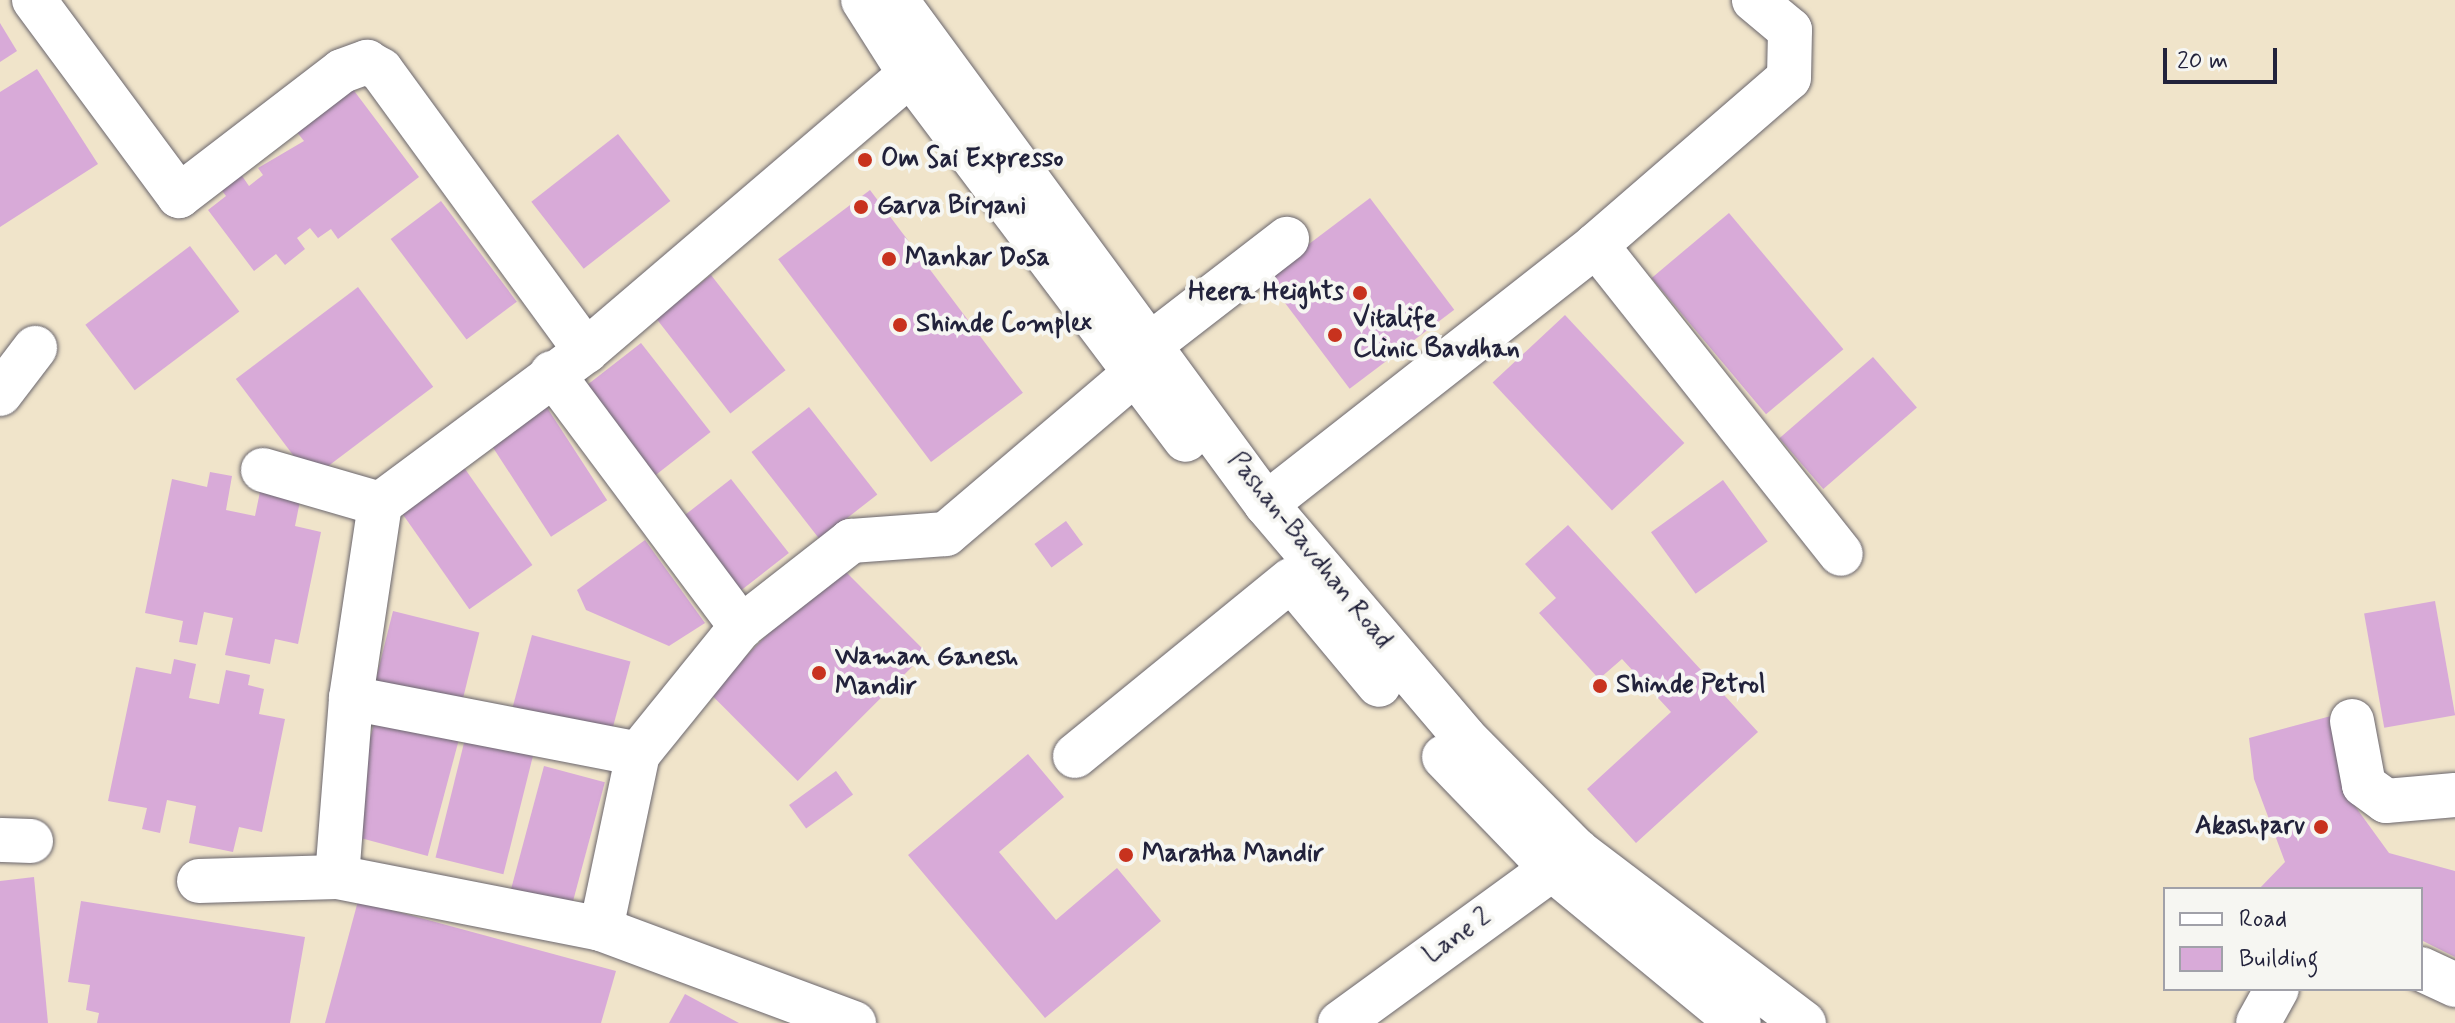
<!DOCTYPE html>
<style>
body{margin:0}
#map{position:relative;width:2455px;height:1023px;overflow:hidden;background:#f0e4ca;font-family:Mynerve,sans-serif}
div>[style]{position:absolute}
.building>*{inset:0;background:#d8aad8;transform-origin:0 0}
.roads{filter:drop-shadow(0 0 2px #6a666d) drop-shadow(0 0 2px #6a666d)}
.minor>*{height:44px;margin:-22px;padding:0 22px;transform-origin:22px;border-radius:22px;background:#fff}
.major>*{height:44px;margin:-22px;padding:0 22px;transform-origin:22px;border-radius:22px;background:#fff}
.dots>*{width:22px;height:22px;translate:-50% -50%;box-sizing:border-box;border:4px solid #f6f6f2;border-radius:50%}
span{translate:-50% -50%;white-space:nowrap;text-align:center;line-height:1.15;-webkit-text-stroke:8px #f6f6f2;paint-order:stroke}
.poi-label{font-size:26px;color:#22223b;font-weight:700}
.left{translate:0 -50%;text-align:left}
.right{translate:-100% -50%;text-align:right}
.street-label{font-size:26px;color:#22223b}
.legend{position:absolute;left:2163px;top:887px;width:260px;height:104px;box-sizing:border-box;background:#f6f6f2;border:2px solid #a1a1a9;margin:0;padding:10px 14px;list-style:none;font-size:24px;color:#22223b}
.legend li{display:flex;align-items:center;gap:16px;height:40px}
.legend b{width:40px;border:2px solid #a1a1a9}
.scale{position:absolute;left:2163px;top:48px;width:114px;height:36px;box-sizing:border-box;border:4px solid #22223b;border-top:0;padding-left:10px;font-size:24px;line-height:28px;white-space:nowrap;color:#22223b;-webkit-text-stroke:6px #f6f6f2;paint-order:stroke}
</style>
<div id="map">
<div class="building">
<div style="clip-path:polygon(0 23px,17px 51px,0 62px)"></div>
<div style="clip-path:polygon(37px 69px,98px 164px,0 227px,0 92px)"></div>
<div style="clip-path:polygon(352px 88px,419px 177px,338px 239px,331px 229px,318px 238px,310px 228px,297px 238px,305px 249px,285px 265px,276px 254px,254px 271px,208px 210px,226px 196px,220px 188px,240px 173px,249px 186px,263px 175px,258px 168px,304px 141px,296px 131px)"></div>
<div style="left:618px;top:134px;width:85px;height:110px;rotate:52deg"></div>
<div style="left:870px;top:190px;width:254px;height:115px;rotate:53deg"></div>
<div style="left:1370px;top:198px;width:140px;height:131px;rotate:53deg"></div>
<div style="left:441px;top:201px;width:126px;height:63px;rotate:53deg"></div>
<div style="left:1729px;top:213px;width:178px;height:101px;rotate:50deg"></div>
<div style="left:190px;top:246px;width:82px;height:131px;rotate:53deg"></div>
<div style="left:711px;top:275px;width:121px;height:70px;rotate:52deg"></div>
<div style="left:358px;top:287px;width:125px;height:153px;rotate:53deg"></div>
<div style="left:1565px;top:315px;width:175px;height:99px;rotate:47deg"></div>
<div style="left:641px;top:343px;width:113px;height:70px;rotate:52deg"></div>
<div style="left:1873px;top:357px;width:67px;height:124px;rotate:49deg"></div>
<div style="left:544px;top:403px;width:116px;height:67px;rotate:57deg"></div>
<div style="left:809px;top:407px;width:111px;height:73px;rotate:52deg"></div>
<div style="left:463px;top:466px;width:121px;height:77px;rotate:55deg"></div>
<div style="clip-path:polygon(210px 472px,232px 476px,226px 510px,255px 516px,262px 482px,300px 501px,295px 526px,321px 532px,298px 644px,275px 639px,270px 664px,225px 655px,233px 618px,204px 612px,197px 645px,179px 642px,183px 621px,145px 613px,172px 479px,207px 487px)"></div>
<div style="left:731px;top:479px;width:94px;height:63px;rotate:52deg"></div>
<div style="left:1723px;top:480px;width:76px;height:89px;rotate:54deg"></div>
<div style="left:1066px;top:521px;width:29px;height:39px;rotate:54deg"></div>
<div style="clip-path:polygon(1568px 525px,1758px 732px,1636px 843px,1587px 789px,1671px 712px,1622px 659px,1599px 679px,1539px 613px,1556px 598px,1525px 564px)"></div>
<div style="clip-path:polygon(645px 540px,705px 623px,669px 646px,586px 610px,577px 590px)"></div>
<div style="left:838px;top:564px;width:125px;height:182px;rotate:45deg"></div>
<div style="left:2435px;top:601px;width:116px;height:72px;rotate:80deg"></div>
<div style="left:393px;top:611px;width:89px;height:80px;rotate:14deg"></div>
<div style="left:532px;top:635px;width:102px;height:79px;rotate:15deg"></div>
<div style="clip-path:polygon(174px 659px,196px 664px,189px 698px,219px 704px,226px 670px,250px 675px,248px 685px,264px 689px,259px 714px,285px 719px,262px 832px,239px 827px,233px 852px,189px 843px,196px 806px,167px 800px,160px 833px,142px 829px,147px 808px,108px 801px,136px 667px,171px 674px)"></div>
<div style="left:377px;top:713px;width:86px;height:125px;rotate:15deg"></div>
<div style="clip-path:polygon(2331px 716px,2352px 802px,2389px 853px,2455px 871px,2455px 957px,2421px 940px,2421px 889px,2259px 889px,2285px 862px,2254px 779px,2249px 738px)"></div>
<div style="left:465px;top:739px;width:70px;height:122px;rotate:14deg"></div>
<div style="clip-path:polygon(1028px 754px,1064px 797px,999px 852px,1056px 920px,1117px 868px,1161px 921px,1045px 1018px,908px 855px)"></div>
<div style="left:544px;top:766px;width:63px;height:128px;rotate:15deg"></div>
<div style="left:836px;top:771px;width:29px;height:58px;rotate:54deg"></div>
<div style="clip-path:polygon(34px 877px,48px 1023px,0 1023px,0 881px)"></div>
<div style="clip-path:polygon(81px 901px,305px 937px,290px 1023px,97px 1023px,99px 1013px,86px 1010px,90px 985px,68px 982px)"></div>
<div style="clip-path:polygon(358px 901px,616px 971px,601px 1023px,325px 1023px)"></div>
<div style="clip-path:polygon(685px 994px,739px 1023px,669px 1023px)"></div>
</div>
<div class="roads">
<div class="minor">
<div style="left:34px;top:0;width:244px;rotate:53.5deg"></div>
<div style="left:179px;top:196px;width:205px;rotate:-37.5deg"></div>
<div style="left:342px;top:71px;width:27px;rotate:-20deg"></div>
<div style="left:367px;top:62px;width:16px;rotate:30deg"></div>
<div style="left:381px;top:70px;width:348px;rotate:53.9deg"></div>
<div style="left:1596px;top:245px;width:394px;rotate:51.6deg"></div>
<div style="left:1151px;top:344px;width:172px;rotate:-37.7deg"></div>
<div style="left:552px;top:373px;width:317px;rotate:53.3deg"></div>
<div style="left:0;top:394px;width:58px;rotate:-52.7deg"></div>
<div style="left:263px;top:470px;width:122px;rotate:16.2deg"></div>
<div style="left:1266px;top:504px;width:420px;rotate:-38.1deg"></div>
<div style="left:1596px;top:245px;width:255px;rotate:-40.9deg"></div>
<div style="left:1789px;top:78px;width:48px;rotate:-88.8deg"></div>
<div style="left:1790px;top:30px;width:47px;rotate:-140.2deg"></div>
<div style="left:351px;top:698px;width:292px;rotate:11deg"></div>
<div style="left:2352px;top:721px;width:65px;rotate:79.4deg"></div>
<div style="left:2364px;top:785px;width:27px;rotate:36deg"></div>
<div style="left:2386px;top:801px;width:69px;rotate:-5deg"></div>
<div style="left:1075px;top:756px;width:279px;rotate:-39.2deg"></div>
<div style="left:0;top:840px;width:31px;rotate:2deg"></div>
<div style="left:337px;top:877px;width:180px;rotate:-85.5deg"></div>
<div style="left:351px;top:698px;width:196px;rotate:-81.5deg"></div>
<div style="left:380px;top:504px;width:257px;rotate:-36.6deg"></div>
<div style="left:586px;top:351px;width:426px;rotate:-40.5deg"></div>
<div style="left:199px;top:881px;width:138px;rotate:-1.7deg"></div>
<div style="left:337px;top:877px;width:269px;rotate:11.1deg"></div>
<div style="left:601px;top:929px;width:270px;rotate:20.4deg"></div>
<div style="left:601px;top:929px;width:179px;rotate:-78.1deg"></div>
<div style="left:638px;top:754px;width:164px;rotate:-51deg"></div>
<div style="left:741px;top:627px;width:140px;rotate:-38deg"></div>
<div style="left:851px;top:541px;width:95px;rotate:-4.2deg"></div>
<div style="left:946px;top:534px;width:247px;rotate:-40.4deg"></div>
<div style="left:2421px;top:969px;width:38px;rotate:25deg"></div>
<div style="left:1340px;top:1023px;width:293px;rotate:-36deg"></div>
<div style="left:2258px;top:1023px;width:39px;rotate:-61deg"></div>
</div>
<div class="major">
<div style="left:863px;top:0;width:88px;rotate:57.6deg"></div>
<div style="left:910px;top:74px;width:458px;rotate:53deg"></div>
<div style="left:896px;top:0;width:625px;rotate:53.72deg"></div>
<div style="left:1266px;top:504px;width:306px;rotate:49.6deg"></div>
<div style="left:1464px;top:737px;width:161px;rotate:45.3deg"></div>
<div style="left:1577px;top:851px;width:285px;rotate:37.2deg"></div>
<div style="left:1293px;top:582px;width:134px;rotate:50.1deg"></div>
<div style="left:1444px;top:757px;width:156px;rotate:46deg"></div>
<div style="left:1552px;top:869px;width:242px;rotate:39.5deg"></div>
</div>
</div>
<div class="dots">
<div style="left:865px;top:160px;background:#c8321e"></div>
<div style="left:861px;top:207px;background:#c8321e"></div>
<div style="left:889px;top:259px;background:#c8321e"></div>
<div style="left:1360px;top:293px;background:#c8321e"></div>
<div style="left:900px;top:325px;background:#c8321e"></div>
<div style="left:1335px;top:335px;background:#c8321e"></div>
<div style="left:819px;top:673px;background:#c8321e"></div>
<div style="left:1600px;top:686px;background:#c8321e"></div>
<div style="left:2321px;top:827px;background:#c8321e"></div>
<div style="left:1126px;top:855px;background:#c8321e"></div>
</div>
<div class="poi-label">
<span class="left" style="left:881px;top:160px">Om Sai Expresso</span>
<span class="left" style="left:877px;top:207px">Garva Biryani</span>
<span class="left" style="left:905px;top:259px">Mankar Dosa</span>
<span class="right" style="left:1344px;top:293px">Heera Heights</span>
<span class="left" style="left:1353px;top:335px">Vitalife<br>Clinic Bavdhan</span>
<span class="left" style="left:916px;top:325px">Shinde Complex</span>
<span class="left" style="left:835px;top:673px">Waman Ganesh<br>Mandir</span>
<span class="left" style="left:1616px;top:686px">Shinde Petrol</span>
<span class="right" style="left:2305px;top:827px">Akashparv</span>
<span class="left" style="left:1142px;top:855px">Maratha Mandir</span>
</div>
<div class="street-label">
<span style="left:1309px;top:551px;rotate:51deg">Pashan-Bavdhan Road</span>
<span style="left:1458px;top:937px;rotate:-36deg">Lane 2</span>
</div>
<ul class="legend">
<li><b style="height:10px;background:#fff"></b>Road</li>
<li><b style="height:22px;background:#d8aad8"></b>Building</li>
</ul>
<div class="scale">20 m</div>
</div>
